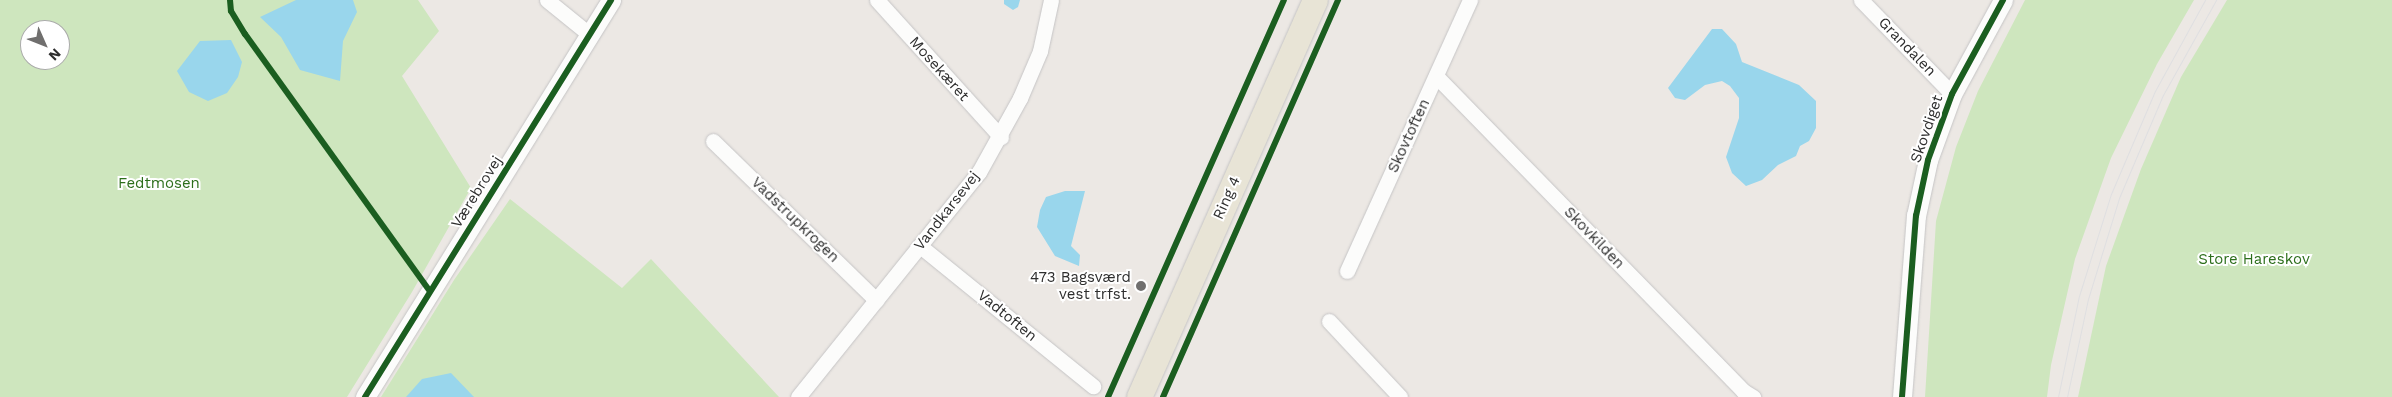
<!DOCTYPE html>
<meta charset="utf-8">
<style>
body{margin:0}
#map{position:relative;width:2392px;height:397px;overflow:hidden;background:#ece8e4;font-family:"Work Sans",sans-serif}
div>[style]{position:absolute}
.green>*{inset:0;background:#cee6be}
.water>*{inset:0;background:#99d6ec}
.roads{filter:drop-shadow(0 0 1px #c5c4c5) drop-shadow(0 0 1px #c5c4c5)}
.minor>*{height:15px;margin:-7.5px;padding:0 7.5px;transform-origin:7.5px;border-radius:7.5px;background:#fcfcfb}
.tertiary>*{height:19px;margin:-9.5px;padding:0 9.5px;transform-origin:9.5px;border-radius:9.5px;background:#fcfcfb}
.primary>*{height:25px;margin:-12.5px;padding:0 12.5px;transform-origin:12.5px;border-radius:12.5px;background:#e8e4d6}
.tram>*{height:1px;margin:-0.5px;padding:0 0.5px;transform-origin:0.5px;border-radius:0.5px;background:#dfdfe1}
.cycleway>*{height:6px;margin:-3px;padding:0 3px;transform-origin:3px;border-radius:3px;background:#1b5e20}
.dots>*{width:14px;height:14px;translate:-50% -50%;box-sizing:border-box;border:2px solid #fff;border-radius:50%}
span{translate:-50% -50%;white-space:nowrap;text-align:center;line-height:1.15;-webkit-text-stroke:4px #fff;paint-order:stroke}
.street-label{font-size:15px;color:#2e2e2e}
.park-label{font-size:15px;color:#2c6e1b}
.poi-label{font-size:15px;color:#2e2e2e}
.right{translate:-100% -50%;text-align:right}
.north{position:absolute;left:20px;top:20px;width:50px;height:50px;box-sizing:border-box;background:#fff;border:1px solid #ababab;border-radius:50%;rotate:134deg;font-size:14px;font-weight:700;line-height:20px;text-align:center;color:#2e2e2e}
.north::after{content:'';display:block;margin:auto;width:18px;height:22px;background:#706f6e;clip-path:polygon(50% 0,100% 100%,50% 72%,0 100%)}
</style>
<div id="map">
<div class="green">
<div style="clip-path:polygon(evenodd,0 0,418px 0,439px 31px,402px 76px,471px 188px,412px 292px,347px 397px,0 397px,0 0,30px 30px,60px 30px,60px 60px,30px 60px,30px 30px)"></div>
<div style="clip-path:polygon(2025px 0,2194px 0,2157px 64px,2111px 158px,2075px 259px,2051px 365px,2047px 397px,1925px 397px,1936px 221px,1956px 147px,1978px 91px)"></div>
<div style="clip-path:polygon(2227px 0,2392px 0,2392px 397px,2078px 397px,2106px 266px,2141px 169px,2181px 77px)"></div>
<div style="clip-path:polygon(510px 199px,622px 288px,651px 259px,779px 397px,381px 397px,454px 280px)"></div>
</div>
<div class="water">
<div style="clip-path:polygon(296px 0,353px 0,357px 12px,343px 41px,340px 81px,300px 70px,281px 37px,260px 17px)"></div>
<div style="clip-path:polygon(1020px 0,1018px 7px,1013px 10px,1004px 4px,1004px 0)"></div>
<div style="clip-path:polygon(1712px 29px,1722px 29px,1736px 44px,1742px 62px,1799px 85px,1816px 101px,1816px 128px,1809px 141px,1800px 146px,1796px 156px,1778px 165px,1762px 180px,1746px 186px,1732px 173px,1726px 157px,1739px 118px,1739px 98px,1730px 86px,1722px 81px,1705px 85px,1685px 100px,1675px 98px,1668px 88px)"></div>
<div style="clip-path:polygon(231px 40px,242px 62px,238px 77px,227px 93px,208px 101px,189px 92px,177px 71px,200px 41px)"></div>
<div style="clip-path:polygon(1065px 191px,1085px 191px,1071px 246px,1080px 255px,1079px 266px,1055px 256px,1037px 227px,1040px 210px,1046px 197px)"></div>
<div style="clip-path:polygon(451px 373px,474px 397px,406px 397px,422px 379px)"></div>
</div>
<div class="roads">
<div class="minor">
<div style="left:547px;top:0;width:54px;rotate:39deg"></div>
<div style="left:877px;top:0;width:185px;rotate:47.9deg"></div>
<div style="left:1861px;top:0;width:131px;rotate:45.9deg"></div>
<div style="left:1436px;top:76px;width:440px;rotate:45.7deg"></div>
<div style="left:1743px;top:391px;width:12px;rotate:31deg"></div>
<div style="left:713px;top:141px;width:228px;rotate:44.3deg"></div>
<div style="left:920px;top:246px;width:223px;rotate:39deg"></div>
<div style="left:1347px;top:271px;width:298px;rotate:-65.6deg"></div>
<div style="left:1329px;top:321px;width:104px;rotate:46.9deg"></div>
<div style="left:798px;top:397px;width:289px;rotate:-51.2deg"></div>
<div style="left:979px;top:172px;width:85px;rotate:-61deg"></div>
<div style="left:1020px;top:98px;width:51px;rotate:-66.9deg"></div>
<div style="left:1040px;top:51px;width:52px;rotate:-77.8deg"></div>
</div>
<div class="tertiary">
<div style="left:365px;top:397px;width:467px;rotate:-58.2deg"></div>
<div style="left:1902px;top:397px;width:182px;rotate:-85.6deg"></div>
<div style="left:1916px;top:216px;width:57px;rotate:-77.9deg"></div>
<div style="left:1928px;top:160px;width:70px;rotate:-70deg"></div>
<div style="left:1952px;top:94px;width:107px;rotate:-61.5deg"></div>
</div>
<div class="primary">
<div style="left:1139px;top:397px;width:434px;rotate:-66.1deg"></div>
</div>
</div>
<div class="tram">
<div style="left:2058px;top:397px;width:103px;rotate:-78.3deg"></div>
<div style="left:2079px;top:296px;width:107px;rotate:-72.6deg"></div>
<div style="left:2111px;top:194px;width:112px;rotate:-66.9deg"></div>
<div style="left:2155px;top:91px;width:104px;rotate:-61.2deg"></div>
<div style="left:2067px;top:397px;width:100px;rotate:-77.9deg"></div>
<div style="left:2088px;top:299px;width:106px;rotate:-72.9deg"></div>
<div style="left:2119px;top:198px;width:112px;rotate:-66.9deg"></div>
<div style="left:2163px;top:95px;width:109px;rotate:-60.8deg"></div>
</div>
<div class="cycleway">
<div style="left:230px;top:0;width:11px;rotate:85deg"></div>
<div style="left:231px;top:11px;width:27px;rotate:59deg"></div>
<div style="left:245px;top:34px;width:315px;rotate:54.3deg"></div>
<div style="left:365px;top:397px;width:467px;rotate:-58.2deg"></div>
<div style="left:1108px;top:397px;width:434px;rotate:-66.1deg"></div>
<div style="left:1163px;top:397px;width:434px;rotate:-66.2deg"></div>
<div style="left:1902px;top:397px;width:182px;rotate:-85.6deg"></div>
<div style="left:1916px;top:216px;width:57px;rotate:-77.9deg"></div>
<div style="left:1928px;top:160px;width:70px;rotate:-70deg"></div>
<div style="left:1952px;top:94px;width:107px;rotate:-61.5deg"></div>
</div>
<div class="dots">
<div style="left:1141px;top:286px;background:#706f6e"></div>
</div>
<div class="street-label">
<span style="left:1907px;top:47px;rotate:46deg">Grandalen</span>
<span style="left:939px;top:69px;rotate:48deg">Mosekæret</span>
<span style="left:1927px;top:129px;rotate:-71deg">Skovdiget</span>
<span style="left:1409px;top:136px;rotate:-65deg">Skovtoften</span>
<span style="left:477px;top:192px;rotate:-58deg">Værebrovej</span>
<span style="left:1227px;top:198px;rotate:-66deg">Ring 4</span>
<span style="left:947px;top:211px;rotate:-52deg">Vandkarsevej</span>
<span style="left:795px;top:220px;rotate:44deg">Vadstrupkrogen</span>
<span style="left:1594px;top:238px;rotate:46deg">Skovkilden</span>
<span style="left:1007px;top:316px;rotate:39deg">Vadtoften</span>
</div>
<div class="park-label">
<span style="left:159px;top:184px">Fedtmosen</span>
<span style="left:2254px;top:260px">Store Hareskov</span>
</div>
<div class="poi-label">
<span class="right" style="left:1131px;top:286px">473 Bagsværd<br>vest trfst.</span>
</div>
<div class="north">N</div>
</div>
